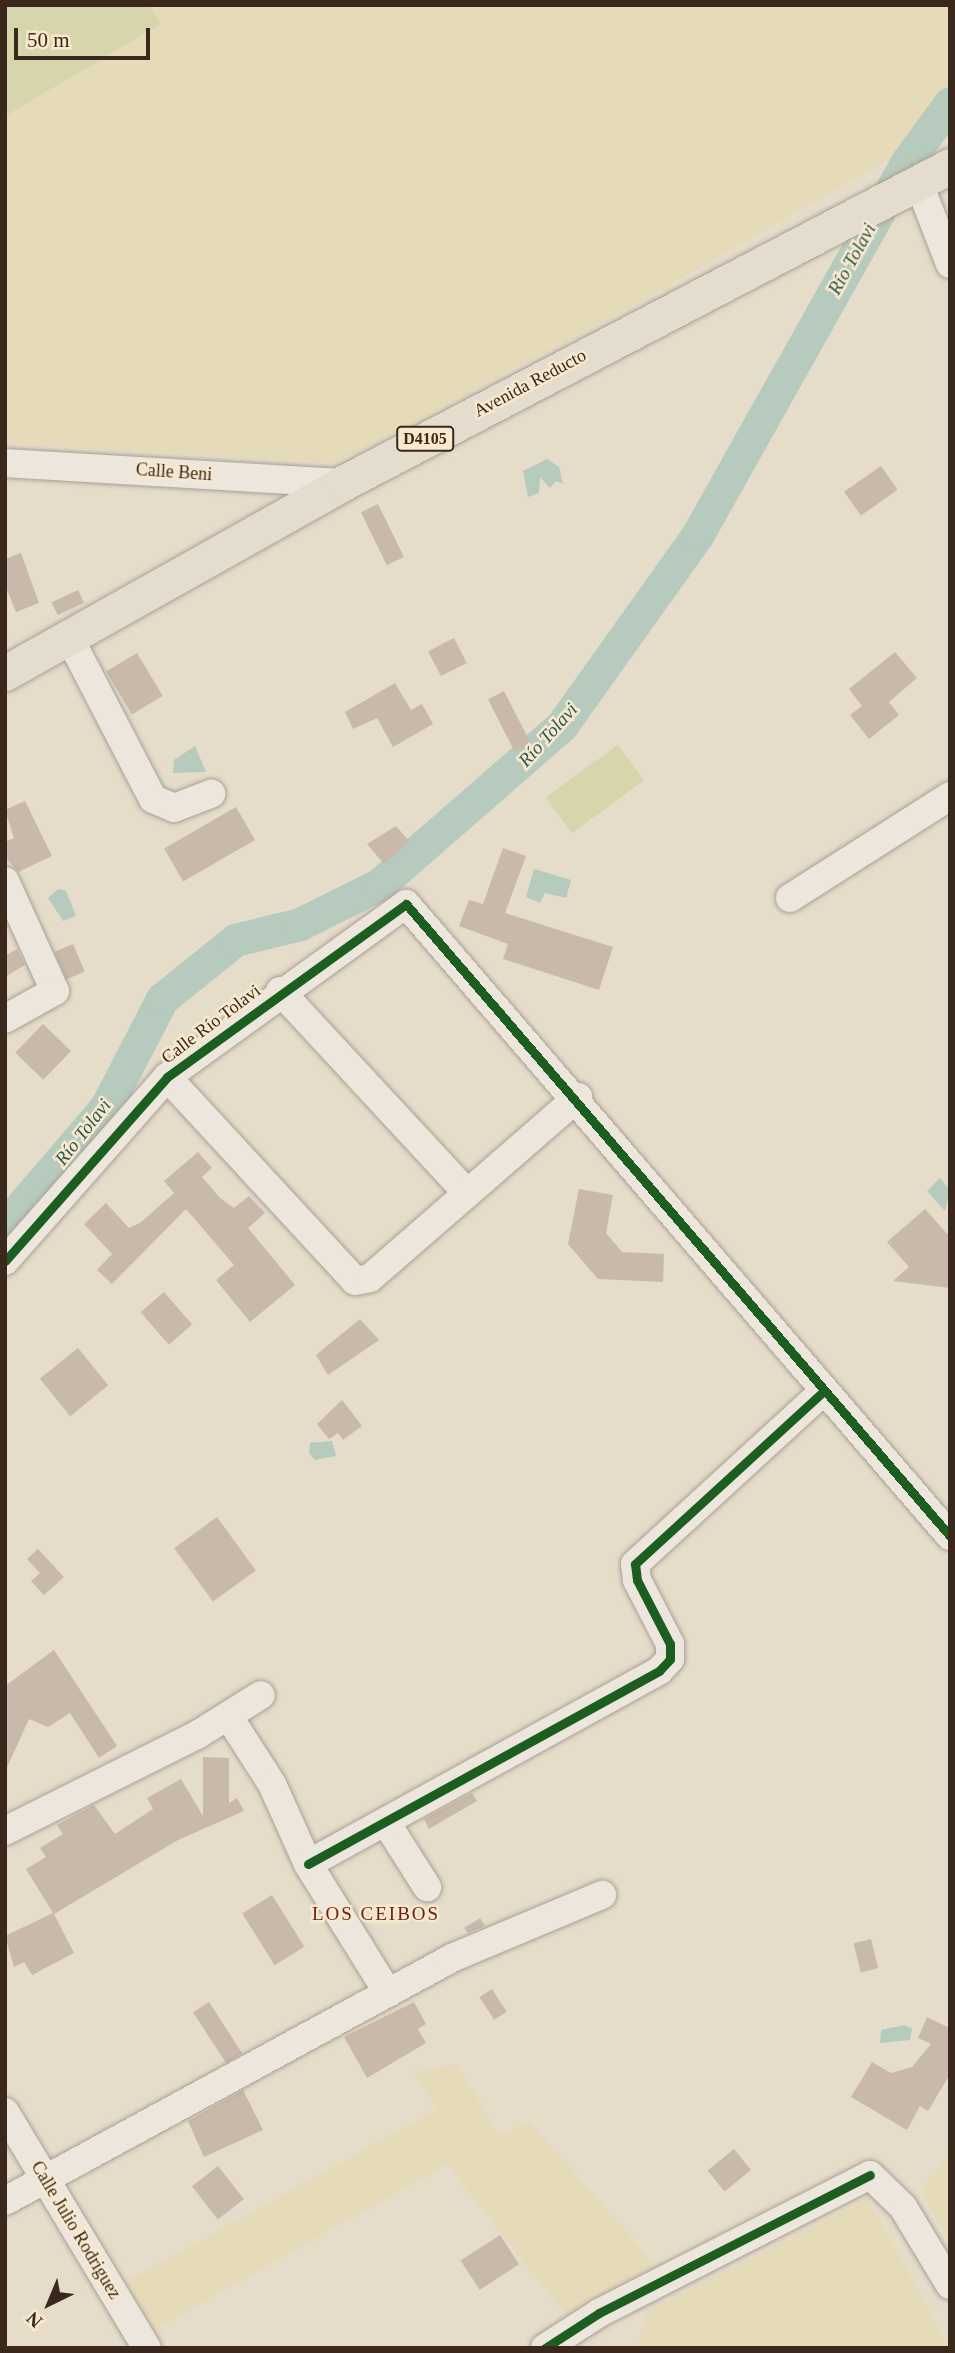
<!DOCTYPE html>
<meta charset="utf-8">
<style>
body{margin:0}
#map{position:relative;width:955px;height:2353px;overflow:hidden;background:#e5dcca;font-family:Georgia,serif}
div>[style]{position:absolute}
.farmland>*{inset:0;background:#e6dbb9}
.green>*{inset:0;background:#d7d5ab;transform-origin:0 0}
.water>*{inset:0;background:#b6cabd}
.river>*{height:33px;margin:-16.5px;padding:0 16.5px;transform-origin:16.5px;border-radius:16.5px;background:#b6cabd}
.building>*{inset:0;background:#c9b9ab;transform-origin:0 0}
.roads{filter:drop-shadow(0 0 2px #aaa194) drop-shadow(0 0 2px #aaa194)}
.minor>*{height:28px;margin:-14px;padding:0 14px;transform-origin:14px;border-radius:14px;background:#ede6dc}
.major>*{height:35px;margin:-17.5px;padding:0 17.5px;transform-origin:17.5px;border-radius:17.5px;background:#e4dccd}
.cycleway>*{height:9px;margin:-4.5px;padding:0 4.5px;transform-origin:4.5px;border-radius:4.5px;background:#1b5e20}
span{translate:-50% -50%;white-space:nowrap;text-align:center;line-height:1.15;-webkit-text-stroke:5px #f8e9ce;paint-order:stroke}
.shield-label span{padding:2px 5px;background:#f8e9ce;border:2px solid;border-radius:5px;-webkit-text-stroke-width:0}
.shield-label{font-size:16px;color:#39281b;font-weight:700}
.street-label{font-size:18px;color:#39281b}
.water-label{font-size:19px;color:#2a5954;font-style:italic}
.neighbourhood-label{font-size:19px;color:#682418;letter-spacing:2px}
.frame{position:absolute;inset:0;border:7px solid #39281b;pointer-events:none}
.north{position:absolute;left:14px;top:2269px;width:70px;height:70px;-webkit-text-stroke:5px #f8e9ce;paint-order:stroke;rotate:223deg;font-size:19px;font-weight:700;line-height:28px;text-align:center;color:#39281b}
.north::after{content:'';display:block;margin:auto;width:24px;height:32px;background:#39281b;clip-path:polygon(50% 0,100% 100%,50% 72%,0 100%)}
.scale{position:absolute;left:14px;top:28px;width:136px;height:32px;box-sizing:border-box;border:4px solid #39281b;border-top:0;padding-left:9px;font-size:21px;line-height:24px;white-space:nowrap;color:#39281b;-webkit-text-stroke:5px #f8e9ce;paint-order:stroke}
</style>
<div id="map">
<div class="farmland">
<div style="clip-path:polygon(5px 5px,950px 5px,950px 83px,903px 152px,625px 310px,336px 463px,5px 443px)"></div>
<div style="clip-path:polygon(458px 2064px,498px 2135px,530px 2122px,655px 2265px,567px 2317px,447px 2164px,154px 2330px,126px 2282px,437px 2109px,414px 2072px)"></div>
<div style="clip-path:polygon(950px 2153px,950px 2242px,921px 2191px)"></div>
<div style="clip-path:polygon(868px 2199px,950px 2348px,637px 2348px,646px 2312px)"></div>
</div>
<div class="green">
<div style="clip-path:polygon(5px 5px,149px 5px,161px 24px,5px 116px)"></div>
<div style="left:618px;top:745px;width:44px;height:89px;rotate:54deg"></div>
</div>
<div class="water">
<div style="clip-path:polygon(547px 459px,559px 467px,563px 484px,556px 481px,550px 488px,540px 477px,539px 493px,528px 497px,523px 471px)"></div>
<div style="clip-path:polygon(195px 746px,206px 772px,173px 773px,174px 760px)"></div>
<div style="clip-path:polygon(534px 869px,571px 880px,566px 898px,545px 893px,540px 903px,526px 897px)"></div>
<div style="clip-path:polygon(58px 889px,66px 891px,76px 916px,63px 921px,48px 898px)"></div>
<div style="clip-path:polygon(940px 1178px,950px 1190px,945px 1211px,927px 1191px)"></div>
<div style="clip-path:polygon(332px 1441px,336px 1456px,315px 1460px,309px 1453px,310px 1443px)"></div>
<div style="clip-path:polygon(904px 2025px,912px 2029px,910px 2040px,880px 2043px,881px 2030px)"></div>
</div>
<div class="river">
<div style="left:5px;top:1225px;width:155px;rotate:-49.4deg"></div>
<div style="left:106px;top:1107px;width:122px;rotate:-62.6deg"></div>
<div style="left:162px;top:999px;width:94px;rotate:-38.9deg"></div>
<div style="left:235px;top:940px;width:67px;rotate:-13.8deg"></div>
<div style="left:300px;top:924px;width:89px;rotate:-26.6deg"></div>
<div style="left:380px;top:884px;width:242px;rotate:-41.1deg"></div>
<div style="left:562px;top:725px;width:234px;rotate:-54.5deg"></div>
<div style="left:698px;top:534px;width:425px;rotate:-60.7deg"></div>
<div style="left:906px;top:163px;width:74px;rotate:-53.7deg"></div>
</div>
<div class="building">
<div style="left:881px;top:466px;width:29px;height:45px;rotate:55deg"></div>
<div style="left:378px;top:504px;width:59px;height:19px;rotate:64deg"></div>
<div style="clip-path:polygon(21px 553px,39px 603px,16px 612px,5px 585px,5px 559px)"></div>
<div style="left:78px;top:590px;width:14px;height:29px;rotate:65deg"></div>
<div style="left:454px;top:638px;width:28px;height:29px;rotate:63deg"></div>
<div style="clip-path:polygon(895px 652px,917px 678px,889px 702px,899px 715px,869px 739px,850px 715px,862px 706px,849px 689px)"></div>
<div style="left:137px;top:653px;width:50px;height:36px;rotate:59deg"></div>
<div style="clip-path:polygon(395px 683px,411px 710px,422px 704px,433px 724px,393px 747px,377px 718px,353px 729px,345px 712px)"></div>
<div style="left:504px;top:691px;width:59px;height:18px;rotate:63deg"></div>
<div style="clip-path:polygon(25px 801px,52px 856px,18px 872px,5px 857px,5px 842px,14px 838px,5px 810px)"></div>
<div style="left:236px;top:807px;width:38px;height:83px;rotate:60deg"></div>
<div style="clip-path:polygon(396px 826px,410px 842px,384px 864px,367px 844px)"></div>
<div style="clip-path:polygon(503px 848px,526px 856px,505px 913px,613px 947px,599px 990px,503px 959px,508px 944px,459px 926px,469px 900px,483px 904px)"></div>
<div style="left:73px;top:944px;width:30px;height:20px;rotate:67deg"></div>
<div style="clip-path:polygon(17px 949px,25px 965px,5px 977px,5px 956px)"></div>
<div style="left:43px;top:1024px;width:39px;height:40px;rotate:44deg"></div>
<div style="clip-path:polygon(198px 1152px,212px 1168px,202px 1177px,220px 1198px,234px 1208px,249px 1196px,265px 1213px,248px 1228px,295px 1285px,250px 1322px,216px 1280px,234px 1265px,186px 1209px,112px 1284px,97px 1270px,112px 1254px,84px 1224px,106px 1203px,129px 1228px,140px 1223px,174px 1193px,164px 1181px)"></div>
<div style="clip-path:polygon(579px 1189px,613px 1195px,606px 1233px,622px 1252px,664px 1254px,663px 1282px,598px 1279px,568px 1244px)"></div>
<div style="clip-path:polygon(925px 1209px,950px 1237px,950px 1288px,893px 1281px,909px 1267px,887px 1242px)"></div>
<div style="left:164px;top:1292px;width:43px;height:31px;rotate:49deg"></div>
<div style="clip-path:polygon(360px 1319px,379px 1340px,328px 1375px,316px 1355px)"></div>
<div style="left:78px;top:1348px;width:48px;height:49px;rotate:51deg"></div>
<div style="clip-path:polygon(342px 1400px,362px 1426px,343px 1440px,338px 1433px,329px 1439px,317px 1424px)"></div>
<div style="left:217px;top:1517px;width:66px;height:53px;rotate:54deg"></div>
<div style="clip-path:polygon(38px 1549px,64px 1577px,44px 1595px,31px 1581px,40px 1573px,27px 1559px)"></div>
<div style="clip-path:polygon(54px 1650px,117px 1746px,99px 1758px,70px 1713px,48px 1727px,29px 1719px,5px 1772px,5px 1686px)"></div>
<div style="clip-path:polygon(203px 1757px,229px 1758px,229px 1803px,237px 1798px,244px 1811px,178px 1840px,54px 1914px,74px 1953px,32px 1975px,24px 1962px,14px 1967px,5px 1936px,53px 1913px,26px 1869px,46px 1857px,40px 1848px,63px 1834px,57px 1825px,94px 1805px,115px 1834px,153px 1809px,147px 1798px,181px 1779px,203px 1816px)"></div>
<div style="clip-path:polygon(472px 1793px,477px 1801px,429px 1829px,424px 1819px)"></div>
<div style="left:272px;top:1895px;width:61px;height:35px;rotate:58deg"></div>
<div style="clip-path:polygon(480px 1918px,485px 1926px,468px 1933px,464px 1928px)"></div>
<div style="left:871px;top:1939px;width:30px;height:18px;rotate:76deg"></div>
<div style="left:492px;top:1989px;width:27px;height:15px;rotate:57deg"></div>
<div style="left:209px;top:2002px;width:61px;height:19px;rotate:57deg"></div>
<div style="clip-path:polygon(414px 2002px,426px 2024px,418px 2029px,426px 2043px,367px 2078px,344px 2037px)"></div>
<div style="clip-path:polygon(927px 2017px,950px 2028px,950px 2074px,928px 2111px,920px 2106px,907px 2130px,851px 2097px,872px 2062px,891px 2073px,912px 2067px,931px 2044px,918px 2038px)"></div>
<div style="clip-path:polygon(243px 2090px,263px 2130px,204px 2157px,188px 2121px)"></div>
<div style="left:734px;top:2149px;width:27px;height:34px;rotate:51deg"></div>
<div style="left:218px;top:2166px;width:42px;height:33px;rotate:52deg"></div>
<div style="left:500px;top:2235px;width:35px;height:47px;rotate:57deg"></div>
</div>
<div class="roads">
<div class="minor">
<div style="left:918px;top:181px;width:89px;rotate:68.9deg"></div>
<div style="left:5px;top:463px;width:339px;rotate:3.4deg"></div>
<div style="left:70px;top:639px;width:180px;rotate:62.6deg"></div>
<div style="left:153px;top:799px;width:23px;rotate:23deg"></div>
<div style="left:174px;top:808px;width:40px;rotate:-21deg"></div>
<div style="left:5px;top:881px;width:121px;rotate:65.6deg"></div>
<div style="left:55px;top:991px;width:57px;rotate:150.8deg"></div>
<div style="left:790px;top:898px;width:190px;rotate:-32.5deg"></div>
<div style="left:280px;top:991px;width:275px;rotate:47.2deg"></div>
<div style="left:167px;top:1077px;width:277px;rotate:47.3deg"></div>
<div style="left:355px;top:1281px;width:15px;rotate:-11deg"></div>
<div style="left:370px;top:1278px;width:276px;rotate:-41deg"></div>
<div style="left:5px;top:1261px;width:245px;rotate:-48.6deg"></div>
<div style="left:167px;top:1077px;width:295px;rotate:-35.9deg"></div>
<div style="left:406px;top:904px;width:834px;rotate:49.28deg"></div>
<div style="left:229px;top:1717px;width:80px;rotate:57.3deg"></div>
<div style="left:272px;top:1784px;width:88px;rotate:65.8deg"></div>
<div style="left:308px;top:1864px;width:152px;rotate:58.2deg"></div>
<div style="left:387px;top:1824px;width:75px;rotate:57.6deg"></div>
<div style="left:5px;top:1831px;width:215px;rotate:-26.6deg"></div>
<div style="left:197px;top:1735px;width:75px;rotate:-32deg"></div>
<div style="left:308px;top:1864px;width:401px;rotate:-28.8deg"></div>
<div style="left:659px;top:1671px;width:16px;rotate:-47deg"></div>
<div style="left:670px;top:1659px;width:15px;rotate:-90deg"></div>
<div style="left:670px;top:1644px;width:72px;rotate:-117.3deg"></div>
<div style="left:637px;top:1580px;width:16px;rotate:-97deg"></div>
<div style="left:635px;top:1564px;width:256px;rotate:-42.5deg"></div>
<div style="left:5px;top:2112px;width:275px;rotate:59deg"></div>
<div style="left:5px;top:2201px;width:509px;rotate:-28.53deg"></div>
<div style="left:452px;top:1958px;width:163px;rotate:-22.8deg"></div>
<div style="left:545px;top:2348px;width:64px;rotate:-32.9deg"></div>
<div style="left:599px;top:2313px;width:304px;rotate:-27deg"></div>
<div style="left:870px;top:2175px;width:46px;rotate:44.1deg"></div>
<div style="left:903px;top:2207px;width:91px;rotate:58.9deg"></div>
</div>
<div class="major">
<div style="left:5px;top:673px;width:388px;rotate:-29.3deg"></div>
<div style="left:343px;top:483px;width:685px;rotate:-27.58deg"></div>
</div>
</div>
<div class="cycleway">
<div style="left:5px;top:1261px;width:245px;rotate:-48.6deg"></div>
<div style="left:167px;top:1077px;width:295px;rotate:-35.9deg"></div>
<div style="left:406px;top:904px;width:834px;rotate:49.28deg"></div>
<div style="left:308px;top:1864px;width:401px;rotate:-28.8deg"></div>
<div style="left:659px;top:1671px;width:16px;rotate:-47deg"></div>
<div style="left:670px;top:1659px;width:15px;rotate:-90deg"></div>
<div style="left:670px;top:1644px;width:72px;rotate:-117.3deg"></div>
<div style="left:637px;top:1580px;width:16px;rotate:-97deg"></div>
<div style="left:635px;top:1564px;width:256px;rotate:-42.5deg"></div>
<div style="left:545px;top:2348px;width:64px;rotate:-32.9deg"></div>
<div style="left:599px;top:2313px;width:304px;rotate:-27deg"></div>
</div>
<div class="shield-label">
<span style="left:425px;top:439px">D4105</span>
</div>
<div class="street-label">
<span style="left:530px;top:383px;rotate:-28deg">Avenida Reducto</span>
<span style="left:174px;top:472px;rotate:4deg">Calle Beni</span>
<span style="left:211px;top:1024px;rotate:-37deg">Calle Río Tolavi</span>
<span style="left:76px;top:2230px;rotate:59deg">Calle Julio Rodriguez</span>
</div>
<div class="water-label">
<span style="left:852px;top:259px;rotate:-61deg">Río Tolavi</span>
<span style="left:548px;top:735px;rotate:-48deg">Río Tolavi</span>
<span style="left:83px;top:1132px;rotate:-52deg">Río Tolavi</span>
</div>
<div class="neighbourhood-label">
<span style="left:376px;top:1914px">LOS CEIBOS</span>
</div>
<div class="frame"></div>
<div class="north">N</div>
<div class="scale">50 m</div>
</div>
